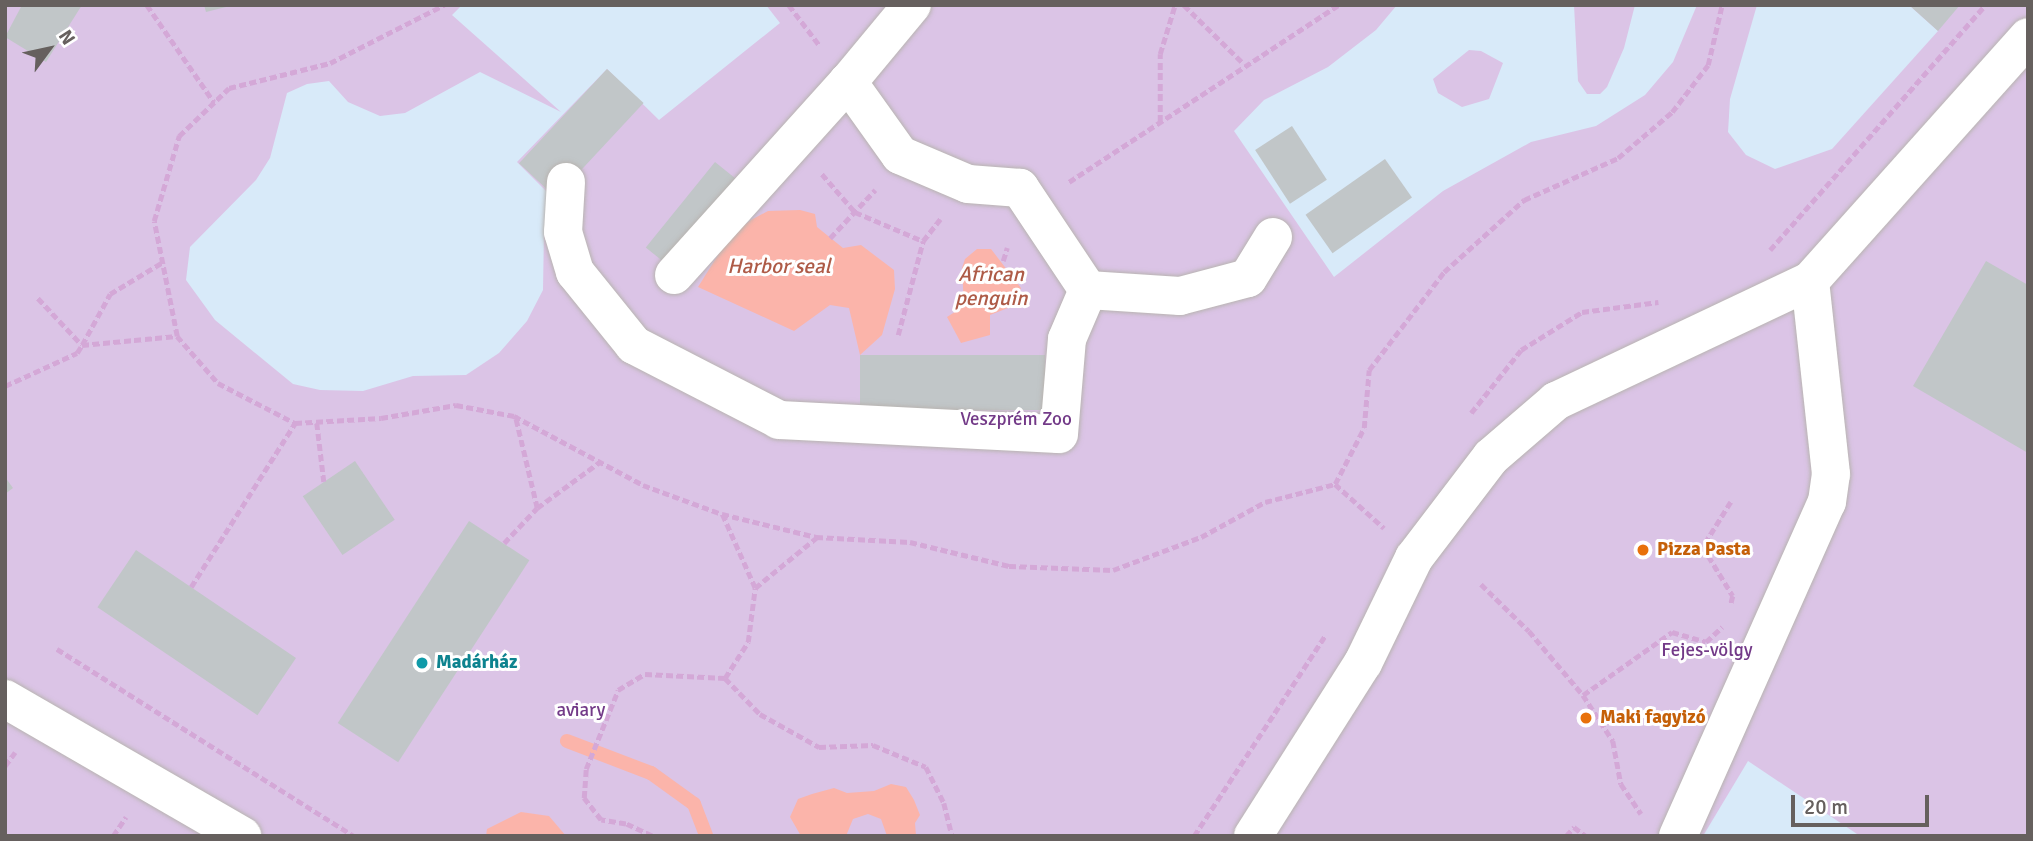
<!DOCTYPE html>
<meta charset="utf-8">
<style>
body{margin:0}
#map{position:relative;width:2033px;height:841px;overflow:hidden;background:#e6ebef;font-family:Signika,sans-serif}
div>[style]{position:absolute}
.green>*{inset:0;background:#dbc4e6;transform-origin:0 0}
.sand>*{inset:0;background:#d8eaf9}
.water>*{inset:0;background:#fbb4aa}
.stream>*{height:14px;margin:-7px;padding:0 7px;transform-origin:7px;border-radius:7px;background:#fbb4aa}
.building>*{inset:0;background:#c1c6c8;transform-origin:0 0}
.path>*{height:4.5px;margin-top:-2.25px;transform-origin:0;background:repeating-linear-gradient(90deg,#d4a8d7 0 7px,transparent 0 10.5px)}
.roads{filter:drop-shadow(0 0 2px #b8b4b1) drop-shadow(0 0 2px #b8b4b1)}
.minor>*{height:38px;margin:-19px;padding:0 19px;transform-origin:19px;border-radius:19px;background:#fff}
.dots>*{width:19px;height:19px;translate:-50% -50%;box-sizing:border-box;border:4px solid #fff;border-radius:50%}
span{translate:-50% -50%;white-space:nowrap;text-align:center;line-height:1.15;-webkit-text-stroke:6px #fff;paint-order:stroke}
.park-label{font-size:19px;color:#733a88}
.food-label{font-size:19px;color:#c56008;font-weight:700}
.left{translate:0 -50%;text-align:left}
.culture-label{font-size:19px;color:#0d838f;font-weight:700}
.water-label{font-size:21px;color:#ae5b47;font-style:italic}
.frame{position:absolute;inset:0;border:7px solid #66605e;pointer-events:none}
.north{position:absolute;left:14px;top:14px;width:70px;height:70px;-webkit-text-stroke:5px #fff;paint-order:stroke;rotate:57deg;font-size:19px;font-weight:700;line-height:28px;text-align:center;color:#66605e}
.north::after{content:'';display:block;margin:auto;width:24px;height:32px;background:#66605e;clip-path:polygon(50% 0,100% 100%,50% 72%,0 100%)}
.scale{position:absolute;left:1791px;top:795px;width:138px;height:32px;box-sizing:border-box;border:4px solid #66605e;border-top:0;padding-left:9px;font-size:21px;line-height:24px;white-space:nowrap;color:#66605e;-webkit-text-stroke:5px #fff;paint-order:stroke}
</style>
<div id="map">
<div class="green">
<div style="left:5px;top:5px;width:2023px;height:831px"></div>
</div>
<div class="sand">
<div style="clip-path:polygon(462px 5px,766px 5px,780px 23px,659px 120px,607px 69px,517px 162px,552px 197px,544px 232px,543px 290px,527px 321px,499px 353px,466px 375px,413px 376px,363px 391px,320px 390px,293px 384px,215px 320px,186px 280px,190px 247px,256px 180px,270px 158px,287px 93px,307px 84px,329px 81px,348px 102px,380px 116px,405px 113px,480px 72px,561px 112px,452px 15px)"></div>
<div style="clip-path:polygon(evenodd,1397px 5px,1574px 5px,1578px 81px,1587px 94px,1600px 94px,1607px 87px,1624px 48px,1635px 5px,1697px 5px,1673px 62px,1645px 95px,1596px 126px,1531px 142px,1443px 191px,1334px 277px,1234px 131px,1264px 100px,1328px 67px,1376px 30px,1397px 5px,1469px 50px,1481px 51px,1503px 63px,1489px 99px,1462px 107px,1438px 93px,1433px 79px,1469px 50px)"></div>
<div style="clip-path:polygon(1757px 5px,1909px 5px,1938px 31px,1832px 149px,1775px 169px,1746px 155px,1728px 132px,1730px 99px)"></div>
<div style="clip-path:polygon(1748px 761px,1860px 836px,1703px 836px)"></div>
</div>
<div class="water">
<div style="clip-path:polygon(800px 210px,815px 214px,817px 227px,843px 248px,861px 245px,894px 270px,895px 289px,882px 335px,860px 355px,849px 308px,830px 305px,794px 331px,698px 287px,730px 236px,751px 220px,768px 211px)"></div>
<div style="clip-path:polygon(977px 249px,991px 249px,1021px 288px,1013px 306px,990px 315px,990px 335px,961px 343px,947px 317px,964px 306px,962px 268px,965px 259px)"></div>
<div style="clip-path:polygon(891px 784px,906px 787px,914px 800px,920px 815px,915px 823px,916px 836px,887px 836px,881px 819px,868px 814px,853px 819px,846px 836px,801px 836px,790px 817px,798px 799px,812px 794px,834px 788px,847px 793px,874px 791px)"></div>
<div style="clip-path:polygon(521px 812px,549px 816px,566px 836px,486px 836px,487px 829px)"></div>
</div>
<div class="stream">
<div style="left:567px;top:741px;width:90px;rotate:20.9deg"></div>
<div style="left:651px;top:773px;width:53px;rotate:35.8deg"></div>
<div style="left:694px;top:804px;width:34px;rotate:69deg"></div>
</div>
<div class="building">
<div style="clip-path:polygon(22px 5px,82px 5px,46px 62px,5px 37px)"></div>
<div style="clip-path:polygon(204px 5px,230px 5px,230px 6px,206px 12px)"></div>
<div style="clip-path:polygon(1909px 5px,1960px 5px,1938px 31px)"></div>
<div style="left:607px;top:69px;width:50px;height:129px;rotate:43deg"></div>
<div style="left:1292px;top:126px;width:64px;height:44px;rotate:57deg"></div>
<div style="left:1385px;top:159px;width:47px;height:97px;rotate:55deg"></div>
<div style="left:715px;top:162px;width:26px;height:110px;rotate:39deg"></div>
<div style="clip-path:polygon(1986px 261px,2028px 285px,2028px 453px,1913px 386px)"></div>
<div style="left:860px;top:355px;width:185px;height:55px"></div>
<div style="left:355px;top:461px;width:71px;height:63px;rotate:56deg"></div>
<div style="clip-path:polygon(5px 477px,13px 488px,5px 494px)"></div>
<div style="left:469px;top:521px;width:72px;height:241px;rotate:33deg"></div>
<div style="left:136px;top:550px;width:193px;height:69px;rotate:34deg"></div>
</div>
<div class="path">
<div style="left:147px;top:5px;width:118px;rotate:55.4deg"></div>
<div style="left:789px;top:5px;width:51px;rotate:52.9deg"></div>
<div style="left:1184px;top:5px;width:84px;rotate:44.5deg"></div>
<div style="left:1160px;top:122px;width:68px;rotate:-90deg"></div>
<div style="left:1160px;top:54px;width:51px;rotate:-73deg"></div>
<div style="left:822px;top:174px;width:50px;rotate:49deg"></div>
<div style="left:855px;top:212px;width:74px;rotate:23.1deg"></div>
<div style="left:1069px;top:182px;width:322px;rotate:-33.3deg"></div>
<div style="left:830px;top:238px;width:66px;rotate:-46.8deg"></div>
<div style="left:1770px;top:250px;width:326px;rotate:-48.7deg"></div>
<div style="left:1003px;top:261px;width:14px;rotate:-73deg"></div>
<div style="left:38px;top:298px;width:64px;rotate:46.9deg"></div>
<div style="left:82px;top:345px;width:58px;rotate:-61.2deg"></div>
<div style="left:110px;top:294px;width:62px;rotate:-31.1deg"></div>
<div style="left:898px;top:335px;width:97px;rotate:-75.1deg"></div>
<div style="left:923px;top:241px;width:28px;rotate:-52deg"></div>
<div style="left:177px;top:336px;width:117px;rotate:-101.3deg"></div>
<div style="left:154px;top:221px;width:89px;rotate:-73.6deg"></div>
<div style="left:179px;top:136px;width:69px;rotate:-43.8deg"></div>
<div style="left:229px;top:88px;width:104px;rotate:-13.9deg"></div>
<div style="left:330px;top:63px;width:128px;rotate:-27deg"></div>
<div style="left:5px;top:386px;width:79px;rotate:-24.6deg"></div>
<div style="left:77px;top:353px;width:9px;rotate:-58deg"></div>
<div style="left:82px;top:345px;width:95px;rotate:-5.4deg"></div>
<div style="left:177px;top:336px;width:62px;rotate:48.9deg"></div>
<div style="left:218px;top:383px;width:87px;rotate:27.5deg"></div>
<div style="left:295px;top:423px;width:86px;rotate:-3.3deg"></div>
<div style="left:381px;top:418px;width:76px;rotate:-9.8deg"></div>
<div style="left:456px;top:405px;width:59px;rotate:10.7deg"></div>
<div style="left:514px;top:416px;width:146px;rotate:28.1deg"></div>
<div style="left:643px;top:485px;width:84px;rotate:20.2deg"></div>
<div style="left:722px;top:514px;width:97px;rotate:13.7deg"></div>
<div style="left:816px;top:537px;width:94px;rotate:3deg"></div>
<div style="left:910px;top:542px;width:102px;rotate:13.6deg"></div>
<div style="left:1009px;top:566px;width:104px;rotate:2.2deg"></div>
<div style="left:1113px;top:570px;width:94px;rotate:-20.6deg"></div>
<div style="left:1201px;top:537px;width:73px;rotate:-28.7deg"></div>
<div style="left:1265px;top:502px;width:72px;rotate:-14.4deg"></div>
<div style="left:1335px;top:484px;width:63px;rotate:-62.6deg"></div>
<div style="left:1364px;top:428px;width:58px;rotate:-85.1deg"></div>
<div style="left:1369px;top:370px;width:123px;rotate:-52.6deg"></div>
<div style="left:1444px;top:272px;width:108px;rotate:-42deg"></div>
<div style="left:1524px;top:200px;width:103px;rotate:-24.1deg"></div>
<div style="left:1618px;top:158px;width:71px;rotate:-40.4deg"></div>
<div style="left:1672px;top:112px;width:59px;rotate:-52.5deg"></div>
<div style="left:1708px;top:65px;width:62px;rotate:-76.9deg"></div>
<div style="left:1471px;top:413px;width:80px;rotate:-51.6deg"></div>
<div style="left:1521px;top:350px;width:72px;rotate:-31.9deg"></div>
<div style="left:1582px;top:312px;width:77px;rotate:-7.5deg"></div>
<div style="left:317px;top:423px;width:59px;rotate:83.2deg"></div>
<div style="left:1335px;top:484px;width:66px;rotate:41.9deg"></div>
<div style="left:1731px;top:502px;width:53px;rotate:121.9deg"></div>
<div style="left:1703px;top:547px;width:57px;rotate:58.5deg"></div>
<div style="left:1733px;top:596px;width:8px;rotate:104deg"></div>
<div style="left:537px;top:508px;width:79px;rotate:-36.3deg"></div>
<div style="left:504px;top:543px;width:48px;rotate:-46.7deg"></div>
<div style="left:537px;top:508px;width:95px;rotate:-103.4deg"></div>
<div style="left:1481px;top:584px;width:67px;rotate:44.4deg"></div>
<div style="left:1529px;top:631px;width:84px;rotate:49.8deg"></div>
<div style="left:1583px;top:695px;width:55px;rotate:56.9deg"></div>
<div style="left:1613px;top:741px;width:44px;rotate:79.5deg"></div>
<div style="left:1621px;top:784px;width:36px;rotate:56deg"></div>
<div style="left:191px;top:587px;width:194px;rotate:-57.6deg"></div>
<div style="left:755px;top:588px;width:79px;rotate:-39.3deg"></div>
<div style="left:57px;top:649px;width:351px;rotate:32.2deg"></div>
<div style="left:725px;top:678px;width:50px;rotate:45.8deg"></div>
<div style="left:760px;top:714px;width:68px;rotate:29.2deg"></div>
<div style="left:819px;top:747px;width:54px;rotate:-2.1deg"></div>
<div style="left:873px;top:745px;width:57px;rotate:22.5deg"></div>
<div style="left:926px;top:767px;width:40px;rotate:63.4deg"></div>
<div style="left:944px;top:803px;width:34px;rotate:76deg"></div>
<div style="left:1583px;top:695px;width:109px;rotate:-35.3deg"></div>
<div style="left:1672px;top:632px;width:35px;rotate:16deg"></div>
<div style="left:1706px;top:642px;width:22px;rotate:-43deg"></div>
<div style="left:5px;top:766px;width:17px;rotate:-54deg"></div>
<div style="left:113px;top:836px;width:23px;rotate:-56deg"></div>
<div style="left:652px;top:836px;width:29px;rotate:-155deg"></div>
<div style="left:626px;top:824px;width:25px;rotate:-171deg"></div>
<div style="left:601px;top:820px;width:28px;rotate:-128deg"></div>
<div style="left:584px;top:798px;width:29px;rotate:-86deg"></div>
<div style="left:586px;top:769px;width:85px;rotate:-67.9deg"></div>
<div style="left:618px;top:690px;width:31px;rotate:-31deg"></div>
<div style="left:645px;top:674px;width:80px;rotate:2.9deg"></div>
<div style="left:725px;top:678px;width:43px;rotate:-57.4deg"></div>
<div style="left:748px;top:642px;width:54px;rotate:-82.6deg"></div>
<div style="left:755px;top:588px;width:81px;rotate:-114deg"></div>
<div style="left:1194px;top:836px;width:241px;rotate:-56.8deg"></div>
<div style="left:1566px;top:836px;width:12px;rotate:-48deg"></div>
<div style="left:1574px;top:827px;width:15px;rotate:37deg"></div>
</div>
<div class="roads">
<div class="minor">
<div style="left:566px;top:182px;width:50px;rotate:93.4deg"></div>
<div style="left:563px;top:232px;width:42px;rotate:73.3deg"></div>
<div style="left:575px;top:272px;width:94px;rotate:51.1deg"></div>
<div style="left:634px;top:345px;width:163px;rotate:27.3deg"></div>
<div style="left:779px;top:420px;width:280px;rotate:2.9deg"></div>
<div style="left:1059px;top:434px;width:95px;rotate:-85.2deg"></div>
<div style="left:1067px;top:339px;width:53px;rotate:-66.8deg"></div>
<div style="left:1088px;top:290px;width:123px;rotate:-123.7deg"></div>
<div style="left:1020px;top:188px;width:52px;rotate:-175.6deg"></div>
<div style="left:968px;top:184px;width:74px;rotate:-156.9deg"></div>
<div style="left:900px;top:155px;width:90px;rotate:-125.5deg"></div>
<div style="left:674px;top:275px;width:260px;rotate:-48deg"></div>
<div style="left:848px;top:82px;width:100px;rotate:-50.3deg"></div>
<div style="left:1088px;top:290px;width:92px;rotate:3.7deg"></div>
<div style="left:1180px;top:296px;width:70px;rotate:-14.8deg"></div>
<div style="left:1248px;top:278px;width:48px;rotate:-58.6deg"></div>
<div style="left:5px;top:699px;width:274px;rotate:30deg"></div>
<div style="left:1253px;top:836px;width:205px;rotate:-57.6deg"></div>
<div style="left:1363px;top:663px;width:117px;rotate:-64.1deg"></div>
<div style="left:1414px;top:558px;width:127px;rotate:-52.7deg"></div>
<div style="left:1491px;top:457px;width:86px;rotate:-40.7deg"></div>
<div style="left:1556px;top:401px;width:281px;rotate:-25.3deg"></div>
<div style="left:1810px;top:281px;width:327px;rotate:-48.2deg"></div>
<div style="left:1678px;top:836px;width:366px;rotate:-66deg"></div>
<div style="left:1827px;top:502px;width:28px;rotate:-82deg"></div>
<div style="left:1831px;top:474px;width:194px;rotate:-96.2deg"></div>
</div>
</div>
<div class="dots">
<div style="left:1643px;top:550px;background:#e8710a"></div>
<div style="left:422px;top:663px;background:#0f9aa8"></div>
<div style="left:1586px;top:718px;background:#e8710a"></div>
</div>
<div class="park-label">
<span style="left:1016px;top:420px">Veszprém Zoo</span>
<span style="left:1707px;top:651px">Fejes-völgy</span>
<span style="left:581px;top:711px">aviary</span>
</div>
<div class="food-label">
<span class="left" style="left:1657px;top:550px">Pizza Pasta</span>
<span class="left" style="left:1600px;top:718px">Maki fagyizó</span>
</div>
<div class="culture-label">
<span class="left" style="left:436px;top:663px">Madárház</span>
</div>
<div class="water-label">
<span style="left:779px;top:266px">Harbor seal</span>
<span style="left:991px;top:286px">African<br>penguin</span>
</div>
<div class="frame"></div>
<div class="north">N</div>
<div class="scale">20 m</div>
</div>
